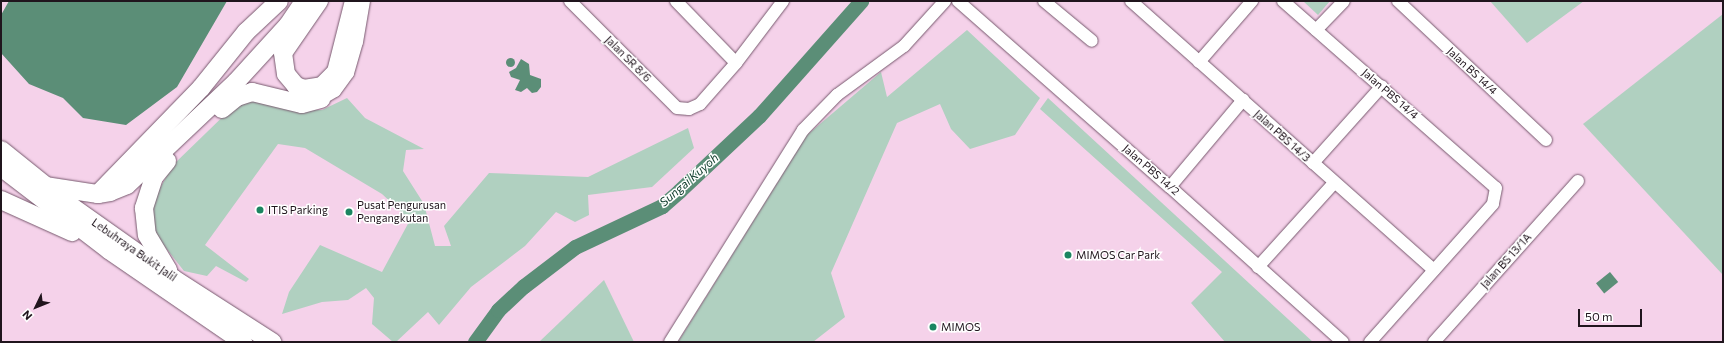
<!DOCTYPE html>
<style>
body{margin:0}
#map{position:relative;width:1724px;height:343px;overflow:hidden;background:#f5d2ea;font-family:Commissioner,sans-serif}
div>[style]{position:absolute}
.green>*{inset:0;background:#b0d0c0}
.water>*{inset:0;background:#5b8e77;transform-origin:0 0}
.round{border-radius:50%}
.river>*{height:15px;margin:-7.5px;padding:0 7.5px;transform-origin:7.5px;border-radius:7.5px;background:#5b8e77}
.roads{filter:drop-shadow(0 0 1px #77596e) drop-shadow(0 0 1px #77596e)}
.minor>*{height:12px;margin:-6px;padding:0 6px;transform-origin:6px;border-radius:6px;background:#fff}
.highway>*{height:18px;margin:-9px;padding:0 9px;transform-origin:9px;border-radius:9px;background:#fff}
.dots>*{width:11px;height:11px;translate:-50% -50%;box-sizing:border-box;border:2px solid #fff;border-radius:50%}
span{translate:-50% -50%;white-space:nowrap;text-align:center;line-height:1.15;-webkit-text-stroke:3px #fff;paint-order:stroke}
.street-label{font-size:11px;color:#20151d}
.poi-label{font-size:11px;color:#20151d}
.left{translate:0 -50%;text-align:left}
.water-label{font-size:12px;color:#0b3928;font-style:italic}
.frame{position:absolute;inset:0;border:2px solid #20151d;pointer-events:none}
.north{position:absolute;left:16px;top:287px;width:40px;height:40px;-webkit-text-stroke:3px #fff;paint-order:stroke;rotate:227deg;font-size:11px;font-weight:700;line-height:16px;text-align:center;color:#20151d}
.north::after{content:'';display:block;margin:auto;width:14px;height:18px;background:#20151d;clip-path:polygon(50% 0,100% 100%,50% 72%,0 100%)}
.scale{position:absolute;left:1578px;top:309px;width:64px;height:18px;box-sizing:border-box;border:2px solid #20151d;border-top:0;padding-left:5px;font-size:12px;line-height:14px;white-space:nowrap;color:#20151d;-webkit-text-stroke:3px #fff;paint-order:stroke}
</style>
<div id="map">
<div class="green">
<div style="clip-path:polygon(1303px 1px,1330px 1px,1318px 15px)"></div>
<div style="clip-path:polygon(1490px 1px,1584px 1px,1527px 43px)"></div>
<div style="clip-path:polygon(1723px 14px,1723px 275px,1583px 124px)"></div>
<div style="clip-path:polygon(967px 30px,1040px 98px,1015px 135px,970px 149px,951px 129px,940px 104px,897px 123px,831px 273px,845px 317px,813px 342px,678px 342px,807px 135px,881px 72px,887px 97px)"></div>
<div style="clip-path:polygon(262px 98px,298px 110px,322px 110px,347px 98px,365px 118px,424px 149px,406px 150px,403px 171px,424px 204px,435px 246px,451px 246px,444px 226px,489px 173px,588px 177px,688px 128px,694px 148px,652px 187px,588px 195px,589px 215px,575px 222px,556px 212px,525px 246px,471px 287px,439px 325px,428px 312px,396px 342px,393px 342px,372px 324px,374px 298px,366px 288px,348px 300px,322px 302px,282px 314px,289px 292px,320px 245px,382px 272px,410px 220px,382px 194px,305px 148px,278px 144px,205px 245px,249px 279px,246px 282px,216px 266px,207px 276px,184px 271px,154px 233px,152px 202px,173px 165px,240px 100px)"></div>
<div style="clip-path:polygon(1048px 98px,1313px 342px,1225px 342px,1191px 303px,1222px 272px,1040px 109px)"></div>
<div style="clip-path:polygon(604px 280px,634px 342px,539px 342px)"></div>
</div>
<div class="water">
<div style="clip-path:polygon(9px 1px,227px 1px,177px 87px,126px 125px,83px 118px,63px 98px,29px 84px,1px 53px,1px 15px)"></div>
<div class="round" style="left:505.5px;top:57.5px;width:9px;height:9px"></div>
<div style="clip-path:polygon(521px 59px,529px 64px,530px 75px,541px 79px,541px 87px,537px 92px,532px 93px,527px 88px,521px 92px,515px 90px,520px 80px,511px 77px,509px 72px,516px 68px)"></div>
<div style="left:1610px;top:272px;width:13px;height:18px;rotate:51deg"></div>
</div>
<div class="river">
<div style="left:475px;top:342px;width:39px;rotate:-54deg"></div>
<div style="left:498px;top:310px;width:35px;rotate:-43deg"></div>
<div style="left:524px;top:286px;width:64px;rotate:-37.4deg"></div>
<div style="left:575px;top:247px;width:96px;rotate:-25.2deg"></div>
<div style="left:662px;top:206px;width:23px;rotate:-41deg"></div>
<div style="left:679px;top:191px;width:110px;rotate:-43.2deg"></div>
<div style="left:759px;top:116px;width:154px;rotate:-48.4deg"></div>
</div>
<div class="roads">
<div class="minor">
<div style="left:570px;top:1px;width:151px;rotate:45deg"></div>
<div style="left:677px;top:108px;width:12px;rotate:5deg"></div>
<div style="left:689px;top:109px;width:12px;rotate:-24deg"></div>
<div style="left:700px;top:104px;width:55px;rotate:-48.7deg"></div>
<div style="left:736px;top:63px;width:78px;rotate:-52.8deg"></div>
<div style="left:676px;top:1px;width:86px;rotate:45.9deg"></div>
<div style="left:958px;top:1px;width:282px;rotate:41.3deg"></div>
<div style="left:1170px;top:187px;width:232px;rotate:41.9deg"></div>
<div style="left:1044px;top:1px;width:62px;rotate:39.8deg"></div>
<div style="left:1131px;top:1px;width:405px;rotate:41.6deg"></div>
<div style="left:1283px;top:1px;width:283px;rotate:41.3deg"></div>
<div style="left:1496px;top:188px;width:16px;rotate:101deg"></div>
<div style="left:1493px;top:204px;width:185px;rotate:131.7deg"></div>
<div style="left:1398px;top:1px;width:203px;rotate:43.2deg"></div>
<div style="left:1316px;top:30px;width:40px;rotate:-46deg"></div>
<div style="left:1199px;top:62px;width:81px;rotate:-49deg"></div>
<div style="left:321px;top:99px;width:16px;rotate:-30deg"></div>
<div style="left:335px;top:91px;width:22px;rotate:-54deg"></div>
<div style="left:348px;top:73px;width:32px;rotate:-74deg"></div>
<div style="left:357px;top:42px;width:42px;rotate:-80.3deg"></div>
<div style="left:1313px;top:163px;width:103px;rotate:-48.1deg"></div>
<div style="left:1170px;top:187px;width:114px;rotate:-50deg"></div>
<div style="left:1258px;top:267px;width:113px;rotate:-47.9deg"></div>
<div style="left:670px;top:342px;width:250px;rotate:-57.9deg"></div>
<div style="left:803px;top:130px;width:49px;rotate:-45.8deg"></div>
<div style="left:837px;top:95px;width:83px;rotate:-36.2deg"></div>
<div style="left:904px;top:46px;width:61px;rotate:-47.7deg"></div>
<div style="left:1434px;top:342px;width:216px;rotate:-48.2deg"></div>
</div>
<div class="highway">
<div style="left:319px;top:1px;width:63px;rotate:124.7deg"></div>
<div style="left:283px;top:53px;width:21px;rotate:82deg"></div>
<div style="left:286px;top:74px;width:16px;rotate:50deg"></div>
<div style="left:296px;top:86px;width:9px;rotate:21deg"></div>
<div style="left:304px;top:89px;width:18px;rotate:-9deg"></div>
<div style="left:322px;top:86px;width:20px;rotate:-45deg"></div>
<div style="left:336px;top:72px;width:73px;rotate:-75.8deg"></div>
<div style="left:222px;top:109px;width:19px;rotate:-39deg"></div>
<div style="left:237px;top:97px;width:16px;rotate:-18deg"></div>
<div style="left:252px;top:92px;width:51px;rotate:13.5deg"></div>
<div style="left:302px;top:104px;width:20px;rotate:-15deg"></div>
<div style="left:1px;top:150px;width:90px;rotate:38.7deg"></div>
<div style="left:71px;top:206px;width:126px;rotate:35.3deg"></div>
<div style="left:174px;top:279px;width:117px;rotate:32.7deg"></div>
<div style="left:167px;top:161px;width:21px;rotate:129deg"></div>
<div style="left:154px;top:177px;width:33px;rotate:108deg"></div>
<div style="left:144px;top:208px;width:27px;rotate:84deg"></div>
<div style="left:147px;top:235px;width:41px;rotate:59deg"></div>
<div style="left:1px;top:167px;width:136px;rotate:37.5deg"></div>
<div style="left:109px;top:250px;width:163px;rotate:34.5deg"></div>
<div style="left:45px;top:186px;width:54px;rotate:8.6deg"></div>
<div style="left:98px;top:194px;width:12px;rotate:-9deg"></div>
<div style="left:110px;top:192px;width:18px;rotate:-22deg"></div>
<div style="left:127px;top:185px;width:150px;rotate:-43.4deg"></div>
<div style="left:236px;top:82px;width:77px;rotate:-47.6deg"></div>
<div style="left:288px;top:25px;width:29px;rotate:-56deg"></div>
<div style="left:98px;top:194px;width:148px;rotate:-45.8deg"></div>
<div style="left:201px;top:88px;width:72px;rotate:-51.2deg"></div>
<div style="left:246px;top:32px;width:45px;rotate:-43.2deg"></div>
<div style="left:1px;top:200px;width:78px;rotate:24.3deg"></div>
</div>
</div>
<div class="dots">
<div style="left:260px;top:210px;background:#1b8561"></div>
<div style="left:349px;top:212px;background:#1b8561"></div>
<div style="left:1068px;top:255px;background:#1b8561"></div>
<div style="left:933px;top:327px;background:#1b8561"></div>
</div>
<div class="street-label">
<span style="left:628px;top:59px;rotate:45deg">Jalan SR 8/6</span>
<span style="left:1472px;top:71px;rotate:43deg">Jalan BS 14/4</span>
<span style="left:1390px;top:94px;rotate:41deg">Jalan PBS 14/4</span>
<span style="left:1282px;top:136px;rotate:42deg">Jalan PBS 14/3</span>
<span style="left:1151px;top:170px;rotate:41deg">Jalan PBS 14/2</span>
<span style="left:134px;top:250px;rotate:35deg">Lebuhraya Bukit Jalil</span>
<span style="left:1506px;top:261px;rotate:-48deg">Jalan BS 13/1A</span>
</div>
<div class="poi-label">
<span class="left" style="left:357px;top:212px">Pusat Pengurusan<br>Pengangkutan</span>
<span class="left" style="left:268px;top:210px">ITIS Parking</span>
<span class="left" style="left:1076px;top:255px">MIMOS Car Park</span>
<span class="left" style="left:941px;top:327px">MIMOS</span>
</div>
<div class="water-label">
<span style="left:689px;top:180px;rotate:-41deg">Sungai Kuyoh</span>
</div>
<div class="frame"></div>
<div class="north">N</div>
<div class="scale">50 m</div>
</div>
